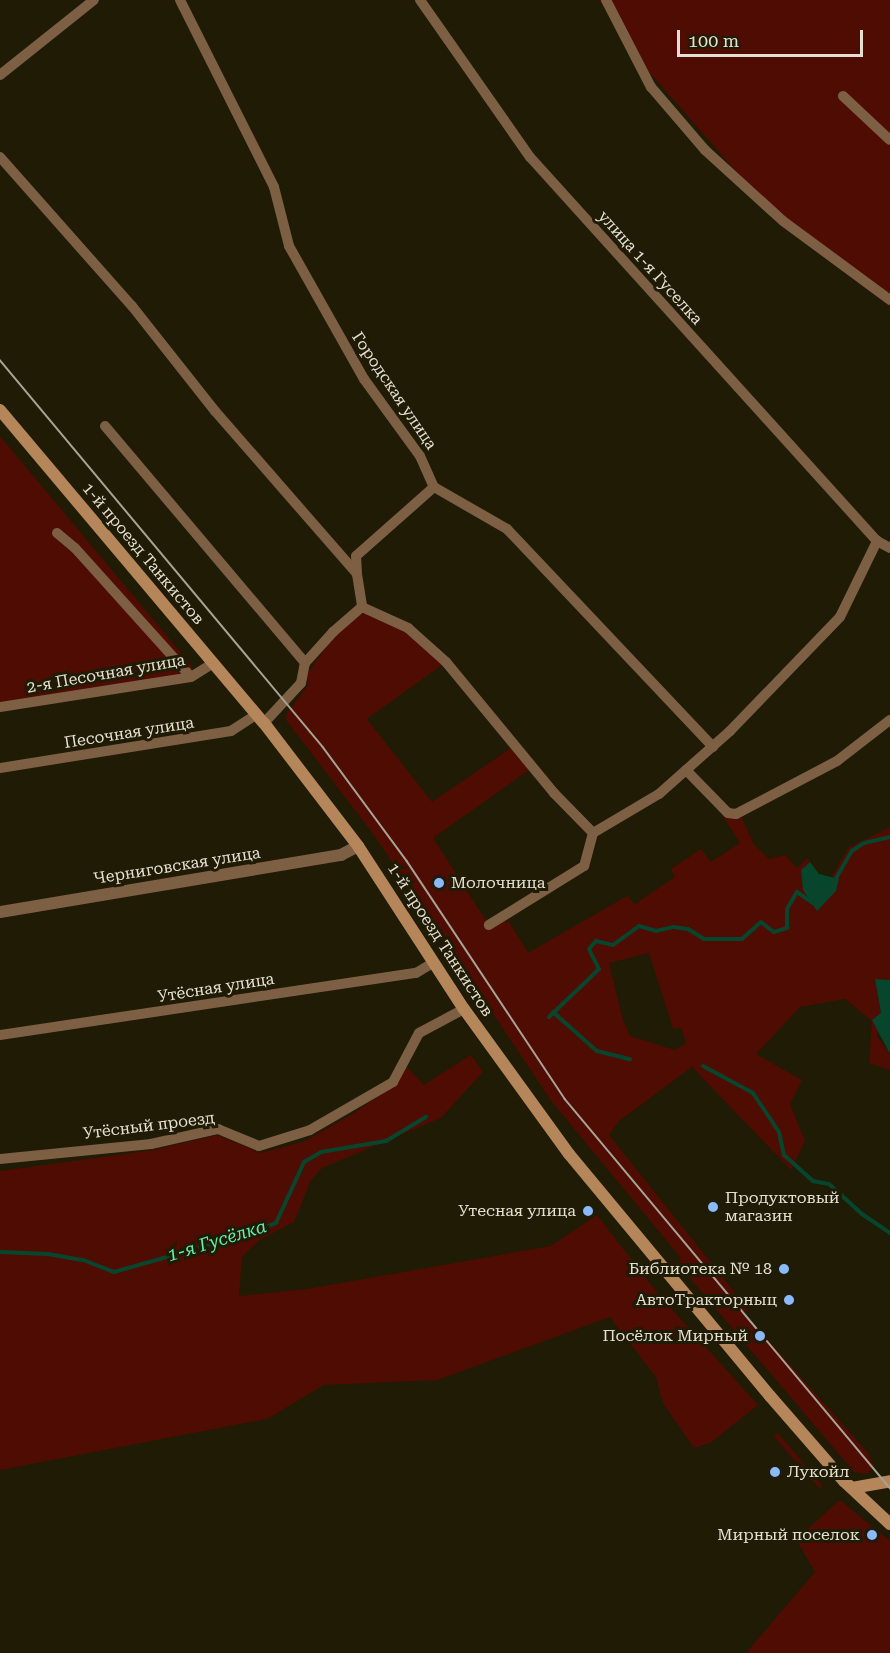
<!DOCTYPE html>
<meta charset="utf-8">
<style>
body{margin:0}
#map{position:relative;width:890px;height:1653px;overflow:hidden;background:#201b05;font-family:"Roboto Serif",serif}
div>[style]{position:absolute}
.green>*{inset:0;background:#4e0c03}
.water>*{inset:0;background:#07452c}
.stream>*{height:4px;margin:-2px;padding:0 2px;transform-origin:2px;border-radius:2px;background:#07452c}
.minor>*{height:10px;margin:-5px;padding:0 5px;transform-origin:5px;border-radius:5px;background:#7d5f44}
.tertiary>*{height:12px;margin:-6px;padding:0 6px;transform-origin:6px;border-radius:6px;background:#7d5f44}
.secondary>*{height:12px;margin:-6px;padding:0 6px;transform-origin:6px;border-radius:6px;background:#b58659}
.tram>*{height:1.5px;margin:-0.75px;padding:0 0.75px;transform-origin:0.75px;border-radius:0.75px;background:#a7a394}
.dots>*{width:16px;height:16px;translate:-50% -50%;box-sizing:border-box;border:3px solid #201b05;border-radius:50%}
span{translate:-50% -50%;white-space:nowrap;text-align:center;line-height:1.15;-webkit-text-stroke:6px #201b05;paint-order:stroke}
.street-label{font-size:16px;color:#e3e0d3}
.poi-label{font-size:16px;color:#e3e0d3}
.left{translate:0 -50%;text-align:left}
.right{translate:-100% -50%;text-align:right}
.water-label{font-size:18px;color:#60edac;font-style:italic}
.scale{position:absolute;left:677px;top:30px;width:186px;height:27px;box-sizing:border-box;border:3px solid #e3e0d3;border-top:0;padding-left:8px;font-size:18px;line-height:21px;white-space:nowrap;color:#e3e0d3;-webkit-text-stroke:4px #201b05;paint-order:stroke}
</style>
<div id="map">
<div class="green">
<div style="clip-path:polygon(599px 0,890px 0,890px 307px,783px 225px,636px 57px)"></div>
<div style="clip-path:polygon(0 436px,192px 666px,191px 674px,0 703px)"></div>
<div style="clip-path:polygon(evenodd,375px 612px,405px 630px,442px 665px,367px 719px,432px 802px,511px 748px,529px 770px,433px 838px,485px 919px,509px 922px,528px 953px,627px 896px,635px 904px,675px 877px,671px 869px,701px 849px,711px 862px,740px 843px,723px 816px,741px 816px,753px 843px,769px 859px,785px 855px,797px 868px,807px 858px,810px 862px,801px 870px,803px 889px,810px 901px,827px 899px,836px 891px,836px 878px,832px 876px,848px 848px,890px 827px,890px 980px,875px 979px,881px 1013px,877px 1036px,890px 1054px,890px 1070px,869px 1063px,872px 1021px,845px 999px,800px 1007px,756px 1054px,802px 1080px,790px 1104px,805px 1141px,791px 1170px,692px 1067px,619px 1121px,609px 1135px,747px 1308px,744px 1313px,869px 1454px,874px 1466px,867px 1474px,854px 1472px,678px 1264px,681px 1258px,552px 1102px,374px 835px,286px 720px,286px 715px,308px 685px,306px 676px,335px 634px,362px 614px,375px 612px,649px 953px,673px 1028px,681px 1028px,686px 1043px,675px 1050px,630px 1036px,623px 1020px,609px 963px,649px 953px)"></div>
<div style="clip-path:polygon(471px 1055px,483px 1072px,441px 1118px,322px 1168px,311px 1180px,294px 1222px,258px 1241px,242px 1257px,239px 1296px,307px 1289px,551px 1246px,597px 1215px,660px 1296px,758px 1405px,710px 1443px,694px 1448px,663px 1403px,656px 1377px,610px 1317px,437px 1380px,324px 1385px,267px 1419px,0 1470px,0 1171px,154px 1150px,217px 1135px,261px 1153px,305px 1141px,354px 1113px,394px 1085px,407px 1067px,424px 1085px)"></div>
<div style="clip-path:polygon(778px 1433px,822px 1485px,820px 1489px,774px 1437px)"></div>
<div style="clip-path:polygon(840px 1500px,890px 1541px,890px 1653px,746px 1653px,815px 1572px,796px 1539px)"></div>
</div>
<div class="water">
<div style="clip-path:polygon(810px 862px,819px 874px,839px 879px,836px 891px,817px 911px,803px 890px,801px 870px)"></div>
<div style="clip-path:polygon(875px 979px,890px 980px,890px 1054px,872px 1020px,881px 1013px)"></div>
</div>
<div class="stream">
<div style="left:835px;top:880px;width:34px;rotate:-60deg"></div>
<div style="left:852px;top:851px;width:14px;rotate:-34deg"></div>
<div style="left:864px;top:843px;width:27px;rotate:-13deg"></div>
<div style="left:553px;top:1012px;width:59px;rotate:41.6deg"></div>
<div style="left:597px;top:1051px;width:34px;rotate:14deg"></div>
<div style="left:549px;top:1017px;width:69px;rotate:-43.8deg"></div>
<div style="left:599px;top:969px;width:22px;rotate:-117deg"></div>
<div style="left:589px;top:949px;width:11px;rotate:-49deg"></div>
<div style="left:596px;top:941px;width:17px;rotate:13deg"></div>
<div style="left:613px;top:945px;width:32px;rotate:-36deg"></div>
<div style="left:639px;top:926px;width:18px;rotate:16deg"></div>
<div style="left:656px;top:931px;width:17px;rotate:-13deg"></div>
<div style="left:673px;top:927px;width:15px;rotate:8deg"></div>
<div style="left:688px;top:929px;width:19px;rotate:32deg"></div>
<div style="left:704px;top:939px;width:38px"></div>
<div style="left:742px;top:939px;width:25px;rotate:-42deg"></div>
<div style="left:761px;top:922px;width:16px;rotate:38deg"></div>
<div style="left:774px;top:932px;width:14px;rotate:-17deg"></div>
<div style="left:787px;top:928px;width:19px;rotate:-90deg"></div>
<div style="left:787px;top:909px;width:20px;rotate:-60deg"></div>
<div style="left:797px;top:892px;width:19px;rotate:35deg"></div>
<div style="left:703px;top:1066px;width:57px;rotate:28.4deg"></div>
<div style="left:753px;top:1093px;width:47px;rotate:56.3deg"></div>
<div style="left:779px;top:1132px;width:24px;rotate:78deg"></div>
<div style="left:784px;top:1155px;width:39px;rotate:42deg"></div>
<div style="left:813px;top:1181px;width:16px;rotate:11deg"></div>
<div style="left:829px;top:1184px;width:45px;rotate:42.3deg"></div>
<div style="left:862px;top:1214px;width:34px;rotate:34deg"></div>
<div style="left:0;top:1252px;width:48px;rotate:2.4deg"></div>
<div style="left:48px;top:1254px;width:36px;rotate:10deg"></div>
<div style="left:83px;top:1260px;width:33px;rotate:21deg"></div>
<div style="left:114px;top:1272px;width:143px;rotate:-15.8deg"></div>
<div style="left:252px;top:1233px;width:26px;rotate:-23deg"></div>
<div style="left:276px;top:1223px;width:67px;rotate:-65.3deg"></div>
<div style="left:304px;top:1162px;width:20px;rotate:-30deg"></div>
<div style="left:321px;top:1152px;width:66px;rotate:-9.6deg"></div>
<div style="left:386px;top:1141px;width:47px;rotate:-31deg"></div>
</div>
<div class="minor">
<div style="left:180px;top:0;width:209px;rotate:63.3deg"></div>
<div style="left:274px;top:187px;width:61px;rotate:75.7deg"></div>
<div style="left:289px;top:246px;width:153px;rotate:60.6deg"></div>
<div style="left:364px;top:379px;width:95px;rotate:54deg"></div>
<div style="left:420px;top:456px;width:34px;rotate:66deg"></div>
<div style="left:434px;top:487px;width:84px;rotate:29.9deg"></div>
<div style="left:507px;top:529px;width:300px;rotate:46.6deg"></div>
<div style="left:420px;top:0;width:192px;rotate:55deg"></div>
<div style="left:530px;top:157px;width:518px;rotate:47.9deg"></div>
<div style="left:877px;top:541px;width:15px;rotate:28deg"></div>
<div style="left:606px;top:0;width:98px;rotate:62.7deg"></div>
<div style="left:651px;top:87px;width:83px;rotate:49.4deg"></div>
<div style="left:705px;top:150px;width:105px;rotate:42.3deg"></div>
<div style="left:783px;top:221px;width:133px;rotate:36.4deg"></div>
<div style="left:0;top:75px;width:120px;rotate:-38.6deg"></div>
<div style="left:843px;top:96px;width:64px;rotate:43.1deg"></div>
<div style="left:0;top:157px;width:199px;rotate:48.5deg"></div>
<div style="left:132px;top:306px;width:134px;rotate:51.7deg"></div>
<div style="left:215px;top:411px;width:216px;rotate:48.9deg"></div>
<div style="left:357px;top:574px;width:33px;rotate:81deg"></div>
<div style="left:105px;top:426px;width:310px;rotate:49.8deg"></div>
<div style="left:57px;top:533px;width:23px;rotate:40deg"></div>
<div style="left:75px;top:548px;width:173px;rotate:48deg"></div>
<div style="left:357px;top:574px;width:18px;rotate:-93deg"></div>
<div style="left:356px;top:556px;width:104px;rotate:-41.5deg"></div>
<div style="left:0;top:707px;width:193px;rotate:-8.9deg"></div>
<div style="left:191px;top:677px;width:26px;rotate:-32deg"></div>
<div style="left:264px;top:723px;width:54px;rotate:-47.2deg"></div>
<div style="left:301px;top:683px;width:20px;rotate:-79deg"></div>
<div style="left:305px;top:663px;width:42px;rotate:-47.9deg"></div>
<div style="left:333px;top:632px;width:38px;rotate:-41deg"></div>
<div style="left:362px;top:607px;width:51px;rotate:24.5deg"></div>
<div style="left:408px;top:628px;width:51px;rotate:41.8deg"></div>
<div style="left:446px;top:662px;width:170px;rotate:50.5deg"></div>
<div style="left:554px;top:793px;width:56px;rotate:45.7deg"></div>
<div style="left:593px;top:833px;width:34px;rotate:105deg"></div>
<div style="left:584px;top:866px;width:112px;rotate:148.2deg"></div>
<div style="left:0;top:768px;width:234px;rotate:-9.1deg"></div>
<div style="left:231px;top:731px;width:31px;rotate:-33deg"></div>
<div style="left:686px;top:770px;width:60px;rotate:45.7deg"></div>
<div style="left:728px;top:813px;width:8px;rotate:7deg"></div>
<div style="left:736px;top:814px;width:114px;rotate:-27.7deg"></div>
<div style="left:837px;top:761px;width:67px;rotate:-37.7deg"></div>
<div style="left:593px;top:833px;width:77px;rotate:-30.6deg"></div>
<div style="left:659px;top:794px;width:95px;rotate:-41.6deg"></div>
<div style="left:730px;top:731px;width:158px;rotate:-46deg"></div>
<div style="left:840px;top:617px;width:85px;rotate:-64deg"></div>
<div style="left:0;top:1035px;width:421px;rotate:-8.5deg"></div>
<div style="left:416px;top:973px;width:21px;rotate:-31deg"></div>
<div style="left:0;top:1159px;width:152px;rotate:-5.7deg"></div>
<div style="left:151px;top:1144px;width:69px;rotate:-12.6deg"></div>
<div style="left:218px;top:1129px;width:44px;rotate:22.5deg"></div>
<div style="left:259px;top:1146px;width:53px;rotate:-17.4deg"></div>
<div style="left:310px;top:1130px;width:96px;rotate:-30deg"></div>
<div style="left:393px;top:1082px;width:55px;rotate:-62deg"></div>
<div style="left:419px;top:1033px;width:51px;rotate:-28.1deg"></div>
</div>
<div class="tertiary">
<div style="left:0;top:912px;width:346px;rotate:-9.5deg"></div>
<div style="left:341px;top:855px;width:19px;rotate:-28deg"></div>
</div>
<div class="secondary">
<div style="left:0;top:410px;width:409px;rotate:49.9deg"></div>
<div style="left:264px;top:723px;width:155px;rotate:52.6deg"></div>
<div style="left:358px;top:846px;width:194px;rotate:57deg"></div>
<div style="left:464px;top:1009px;width:179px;rotate:54.1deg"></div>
<div style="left:569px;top:1154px;width:315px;rotate:50.3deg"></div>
<div style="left:770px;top:1396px;width:113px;rotate:49deg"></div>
<div style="left:844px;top:1481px;width:63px;rotate:43.1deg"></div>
<div style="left:852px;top:1488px;width:39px;rotate:-10deg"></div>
</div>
<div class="tram">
<div style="left:0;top:360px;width:504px;rotate:50.15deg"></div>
<div style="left:323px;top:747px;width:142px;rotate:53.6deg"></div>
<div style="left:407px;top:861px;width:286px;rotate:56.4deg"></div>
<div style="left:565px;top:1099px;width:507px;rotate:50.12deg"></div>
</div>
<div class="dots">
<div style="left:439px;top:883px;background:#8abafc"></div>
<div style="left:713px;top:1207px;background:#8abafc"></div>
<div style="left:588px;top:1211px;background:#8abafc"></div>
<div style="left:784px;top:1269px;background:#8abafc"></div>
<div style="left:789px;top:1300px;background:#8abafc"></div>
<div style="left:760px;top:1336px;background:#8abafc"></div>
<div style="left:775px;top:1472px;background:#8abafc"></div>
<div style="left:872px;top:1535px;background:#8abafc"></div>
</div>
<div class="street-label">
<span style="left:650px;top:268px;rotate:48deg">улица 1-я Гуселка</span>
<span style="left:394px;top:391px;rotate:56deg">Городская улица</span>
<span style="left:143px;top:554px;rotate:50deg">1-й проезд Танкистов</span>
<span style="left:106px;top:674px;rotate:-10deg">2-я Песочная улица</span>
<span style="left:129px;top:733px;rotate:-9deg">Песочная улица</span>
<span style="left:177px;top:866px;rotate:-9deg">Черниговская улица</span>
<span style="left:440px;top:940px;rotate:57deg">1-й проезд Танкистов</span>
<span style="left:216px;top:988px;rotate:-9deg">Утёсная улица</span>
<span style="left:149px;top:1126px;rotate:-7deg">Утёсный проезд</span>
</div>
<div class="poi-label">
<span class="left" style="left:451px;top:883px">Молочница</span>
<span class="left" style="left:725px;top:1207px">Продуктовый<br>магазин</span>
<span class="right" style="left:576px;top:1211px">Утесная улица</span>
<span class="right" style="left:772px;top:1269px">Библиотека № 18</span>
<span class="right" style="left:777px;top:1300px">АвтоТракторныц</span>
<span class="right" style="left:748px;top:1336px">Посёлок Мирный</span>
<span class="left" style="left:787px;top:1472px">Лукойл</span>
<span class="right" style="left:860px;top:1535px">Мирный поселок</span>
</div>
<div class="water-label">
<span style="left:217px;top:1241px;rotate:-17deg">1-я Гусёлка</span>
</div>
<div class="scale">100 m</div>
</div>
